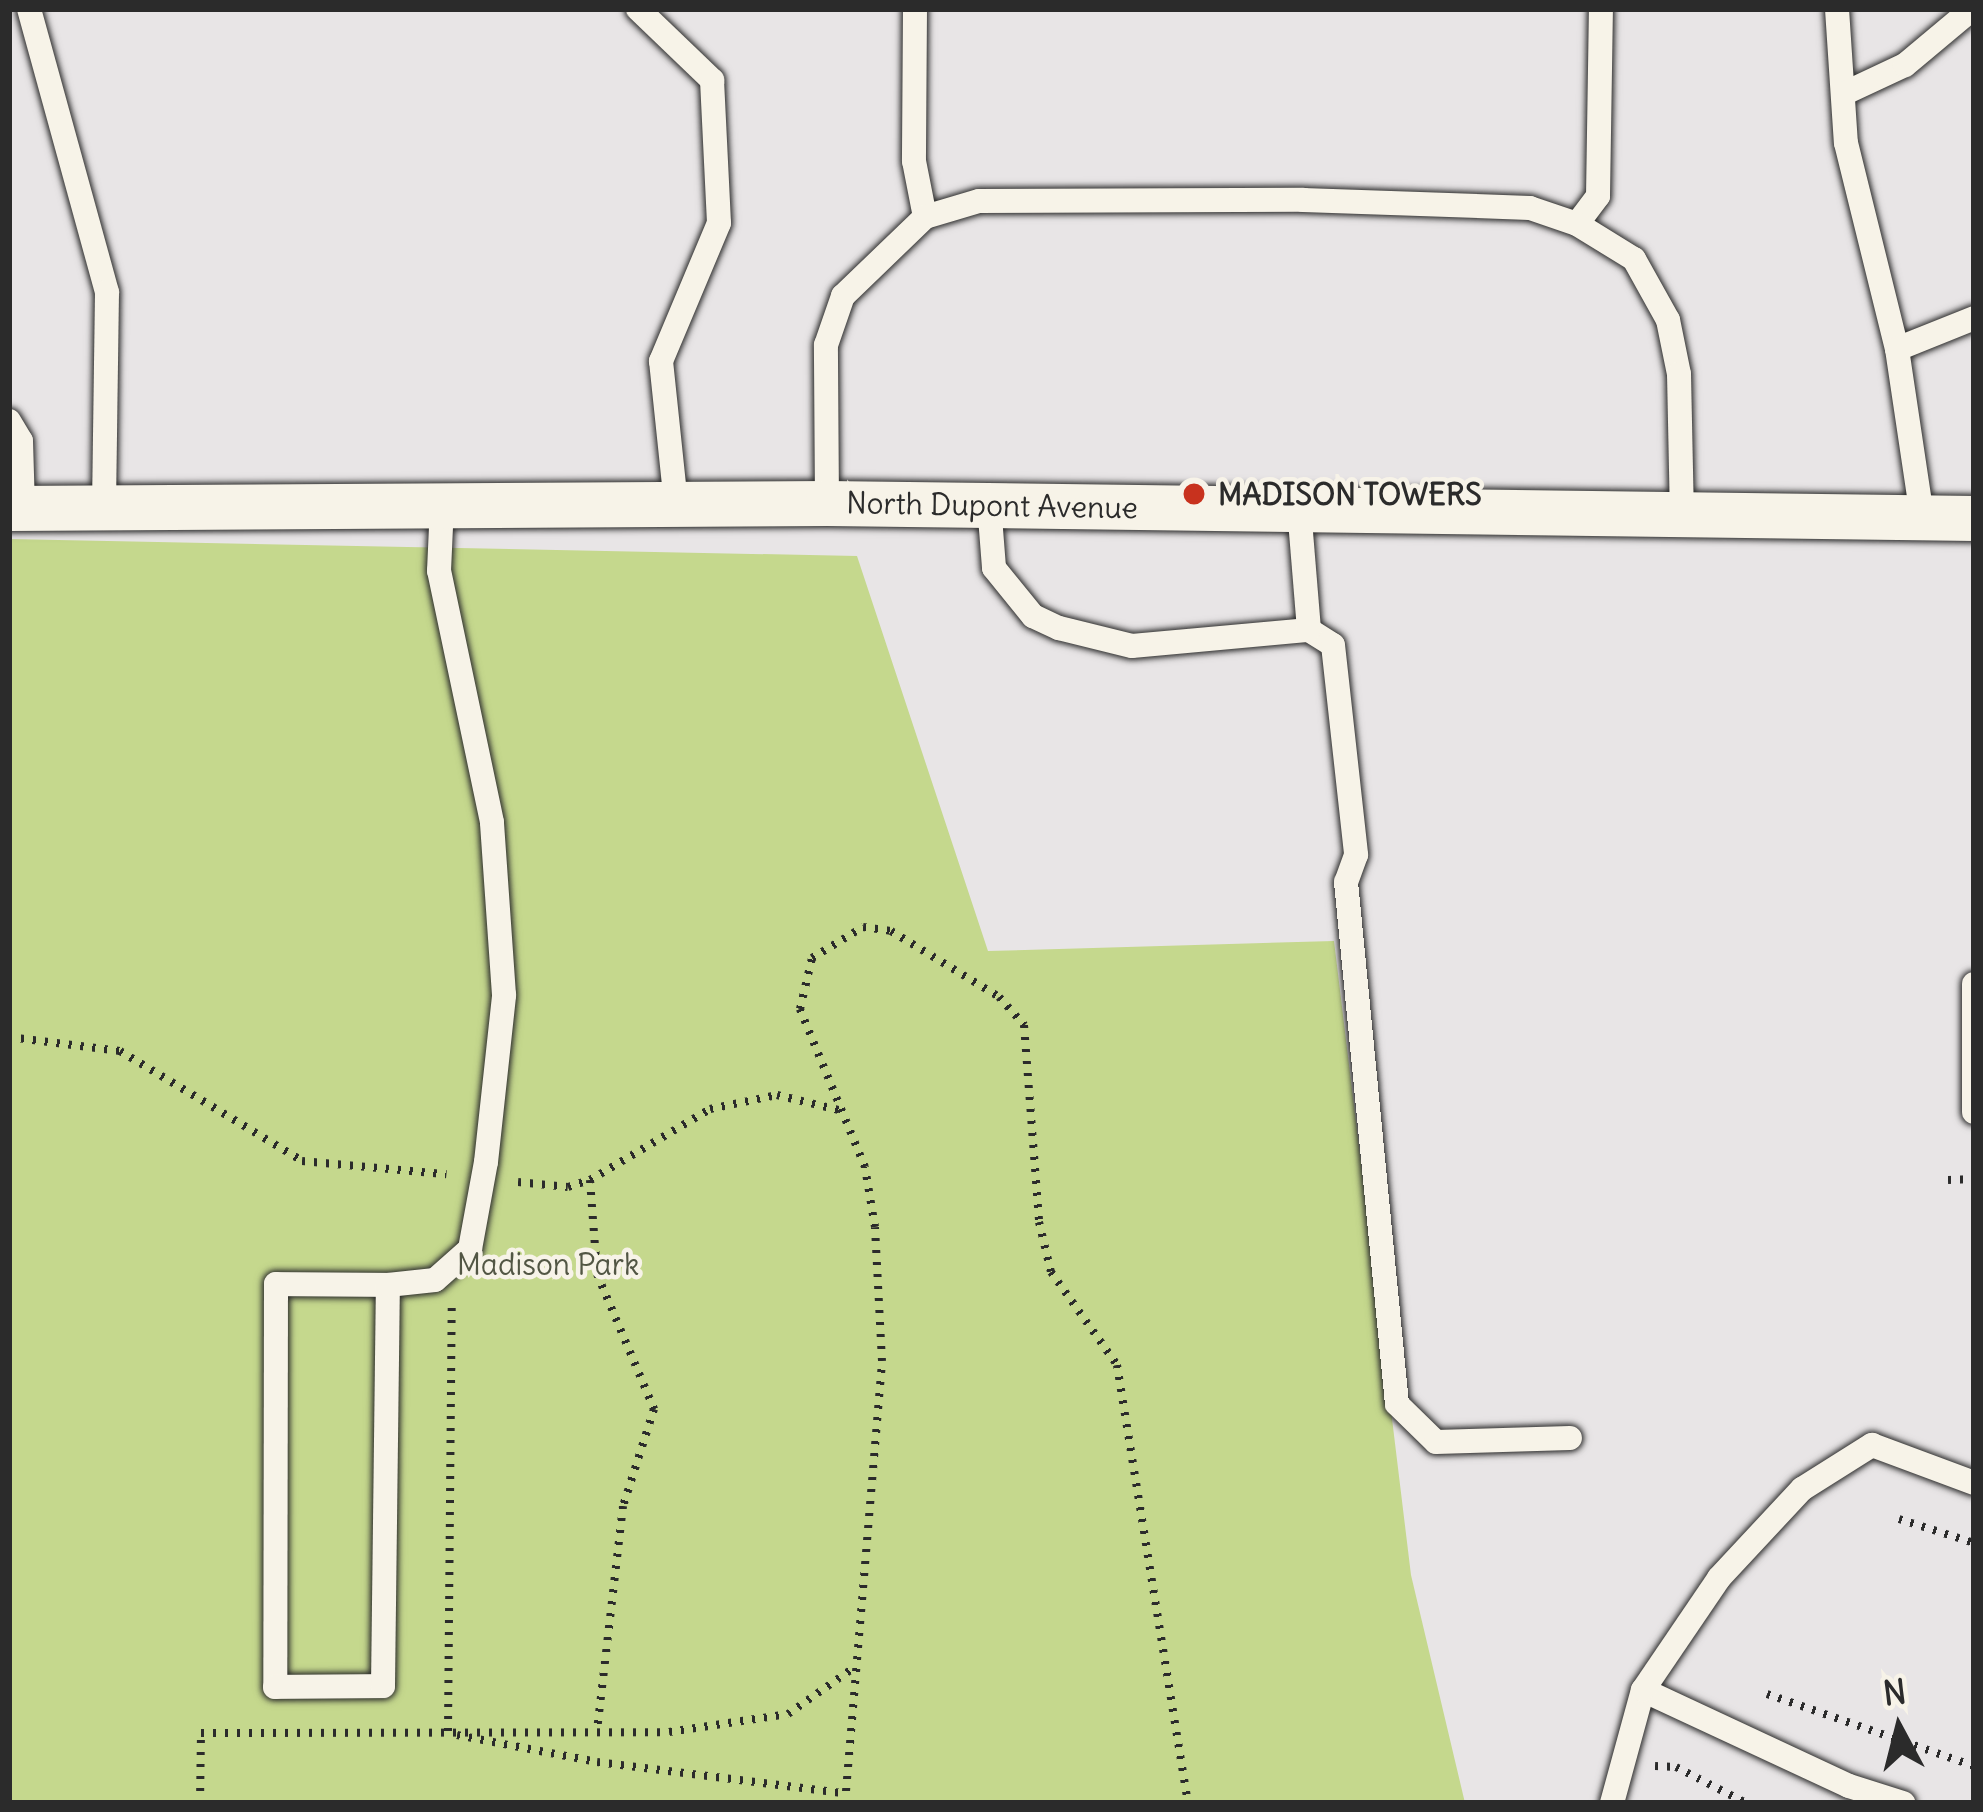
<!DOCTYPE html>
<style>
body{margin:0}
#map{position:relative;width:1983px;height:1812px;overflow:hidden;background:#e8e5e6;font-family:Delius,sans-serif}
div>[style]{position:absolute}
.green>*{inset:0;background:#c5d88d}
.path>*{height:8px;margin-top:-4px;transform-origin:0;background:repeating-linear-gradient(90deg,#2b2b2b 0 3px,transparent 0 12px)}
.roads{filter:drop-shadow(0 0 3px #2b2b2b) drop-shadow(0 0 3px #2b2b2b)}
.service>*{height:24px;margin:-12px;padding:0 12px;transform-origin:12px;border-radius:12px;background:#f7f3e8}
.minor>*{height:45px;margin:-22.5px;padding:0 22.5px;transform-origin:22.5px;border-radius:22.5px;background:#f7f3e8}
.dots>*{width:33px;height:33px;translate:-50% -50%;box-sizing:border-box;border:6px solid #f7f3e8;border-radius:50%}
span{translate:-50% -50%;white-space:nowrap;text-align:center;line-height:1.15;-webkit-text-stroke:9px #f7f3e8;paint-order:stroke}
.poi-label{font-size:30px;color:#2b2b2b;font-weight:700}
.left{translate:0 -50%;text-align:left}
.street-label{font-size:30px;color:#2b2b2b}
.park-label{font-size:30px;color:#525644}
.frame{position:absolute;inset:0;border:12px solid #2b2b2b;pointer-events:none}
.north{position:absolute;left:1839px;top:1668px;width:120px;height:120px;-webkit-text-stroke:9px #f7f3e8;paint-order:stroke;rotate:353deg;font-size:33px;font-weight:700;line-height:48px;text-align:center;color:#2b2b2b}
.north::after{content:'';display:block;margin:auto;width:42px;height:54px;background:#2b2b2b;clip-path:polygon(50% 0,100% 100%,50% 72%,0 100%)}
</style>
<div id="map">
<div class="green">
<div style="clip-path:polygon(9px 539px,857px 556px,988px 951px,1334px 941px,1411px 1575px,1465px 1803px,9px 1803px)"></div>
</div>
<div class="path">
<div style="left:9px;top:1037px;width:112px;rotate:7.2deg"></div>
<div style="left:120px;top:1051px;width:213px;rotate:31.1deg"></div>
<div style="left:302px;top:1161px;width:145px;rotate:5.2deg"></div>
<div style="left:590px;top:1180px;width:94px;rotate:85.7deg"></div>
<div style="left:597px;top:1274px;width:147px;rotate:67.1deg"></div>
<div style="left:654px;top:1409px;width:102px;rotate:107.7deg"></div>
<div style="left:623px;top:1506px;width:227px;rotate:96.6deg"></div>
<div style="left:1948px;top:1180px;width:26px;rotate:-2deg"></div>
<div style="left:518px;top:1182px;width:50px;rotate:5.7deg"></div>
<div style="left:568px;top:1187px;width:23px;rotate:-18deg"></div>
<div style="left:590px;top:1180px;width:139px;rotate:-30.6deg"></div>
<div style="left:710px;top:1109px;width:68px;rotate:-11.8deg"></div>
<div style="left:777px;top:1095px;width:64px;rotate:13.6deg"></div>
<div style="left:1899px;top:1519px;width:79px;rotate:17.7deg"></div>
<div style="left:1767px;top:1694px;width:219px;rotate:19.2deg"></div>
<div style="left:448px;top:1731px;width:423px;rotate:-89.5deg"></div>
<div style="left:457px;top:1735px;width:143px;rotate:10.9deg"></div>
<div style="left:597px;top:1762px;width:249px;rotate:7.2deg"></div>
<div style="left:1655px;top:1766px;width:21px;rotate:3deg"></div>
<div style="left:1676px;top:1767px;width:79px;rotate:27.2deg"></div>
<div style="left:200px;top:1803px;width:70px;rotate:-89.2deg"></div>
<div style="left:201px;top:1733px;width:468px;rotate:-0.1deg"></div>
<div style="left:669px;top:1732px;width:120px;rotate:-8.6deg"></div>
<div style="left:788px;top:1714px;width:83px;rotate:-35.2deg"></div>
<div style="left:845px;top:1803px;width:444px;rotate:-85.2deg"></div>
<div style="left:882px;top:1361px;width:134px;rotate:-93deg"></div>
<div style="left:875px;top:1227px;width:61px;rotate:-99.5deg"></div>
<div style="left:865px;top:1167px;width:171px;rotate:-112.4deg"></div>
<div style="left:800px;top:1009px;width:52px;rotate:-76.8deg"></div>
<div style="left:812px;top:958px;width:60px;rotate:-31.3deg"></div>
<div style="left:863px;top:927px;width:28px;rotate:8deg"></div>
<div style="left:891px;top:931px;width:127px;rotate:31.4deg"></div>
<div style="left:999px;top:997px;width:38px;rotate:48deg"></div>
<div style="left:1024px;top:1025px;width:198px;rotate:85.6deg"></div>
<div style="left:1039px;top:1222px;width:51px;rotate:76.5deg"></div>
<div style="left:1051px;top:1272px;width:114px;rotate:54.6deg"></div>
<div style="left:1117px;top:1365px;width:444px;rotate:80.8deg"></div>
</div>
<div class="roads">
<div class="service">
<div style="left:29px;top:9px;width:294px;rotate:74.6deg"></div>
<div style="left:107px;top:292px;width:216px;rotate:90.8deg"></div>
<div style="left:638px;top:9px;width:103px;rotate:43.8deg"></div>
<div style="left:712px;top:80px;width:143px;rotate:87.2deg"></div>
<div style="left:719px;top:223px;width:150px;rotate:112.8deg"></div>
<div style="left:661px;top:361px;width:143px;rotate:84deg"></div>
<div style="left:915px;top:9px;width:152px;rotate:90.4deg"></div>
<div style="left:914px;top:161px;width:57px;rotate:78.9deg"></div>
<div style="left:1837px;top:9px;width:134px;rotate:86.2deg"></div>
<div style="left:1846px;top:143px;width:212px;rotate:76.1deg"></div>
<div style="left:1897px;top:349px;width:170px;rotate:81.5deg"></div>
<div style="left:1843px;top:94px;width:68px;rotate:-25.1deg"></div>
<div style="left:1905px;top:65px;width:87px;rotate:-39.9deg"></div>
<div style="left:1577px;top:224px;width:35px;rotate:-53deg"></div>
<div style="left:1598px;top:196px;width:187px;rotate:-89.1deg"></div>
<div style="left:1897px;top:349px;width:83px;rotate:-21.9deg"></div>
<div style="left:9px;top:421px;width:23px;rotate:59deg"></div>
<div style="left:21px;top:441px;width:67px;rotate:88.3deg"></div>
<div style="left:827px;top:503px;width:158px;rotate:-90.4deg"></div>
<div style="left:826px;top:345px;width:52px;rotate:-70.9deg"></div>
<div style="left:843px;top:296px;width:114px;rotate:-43.9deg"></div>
<div style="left:925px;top:217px;width:56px;rotate:-16.5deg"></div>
<div style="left:979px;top:201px;width:324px;rotate:-0.2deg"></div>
<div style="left:1303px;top:200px;width:227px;rotate:2deg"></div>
<div style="left:1530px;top:208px;width:50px;rotate:18.8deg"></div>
<div style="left:1577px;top:224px;width:67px;rotate:31.6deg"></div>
<div style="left:1634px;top:259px;width:70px;rotate:60.9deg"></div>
<div style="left:1668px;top:320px;width:55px;rotate:78.5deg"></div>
<div style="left:1679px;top:374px;width:138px;rotate:88.8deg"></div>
<div style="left:989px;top:504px;width:64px;rotate:85.5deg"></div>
<div style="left:994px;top:568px;width:62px;rotate:50.9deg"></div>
<div style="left:1033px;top:616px;width:29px;rotate:25deg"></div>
<div style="left:1059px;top:628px;width:75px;rotate:13.9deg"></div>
<div style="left:1132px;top:646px;width:178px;rotate:-5.2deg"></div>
<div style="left:1309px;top:630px;width:28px;rotate:32deg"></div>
<div style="left:1333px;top:645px;width:211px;rotate:83.7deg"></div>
<div style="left:1356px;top:855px;width:29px;rotate:110deg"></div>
<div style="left:1346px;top:882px;width:524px;rotate:84.42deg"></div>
<div style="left:1397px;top:1404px;width:54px;rotate:44.3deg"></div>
<div style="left:1436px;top:1442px;width:134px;rotate:-1.7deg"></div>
<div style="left:1299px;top:508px;width:122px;rotate:85.3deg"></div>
<div style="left:1974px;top:984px;width:128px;rotate:90deg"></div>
<div style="left:388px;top:1285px;width:112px;rotate:-179.5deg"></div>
<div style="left:276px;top:1284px;width:403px;rotate:90.1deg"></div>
<div style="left:275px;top:1687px;width:108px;rotate:-0.5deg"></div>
<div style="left:383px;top:1686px;width:401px;rotate:-89.3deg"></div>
<div style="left:388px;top:1285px;width:47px;rotate:-6.1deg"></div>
<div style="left:435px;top:1280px;width:47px;rotate:-41.5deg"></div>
<div style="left:470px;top:1249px;width:88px;rotate:-79.6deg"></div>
<div style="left:486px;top:1162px;width:168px;rotate:-83.8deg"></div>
<div style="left:504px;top:995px;width:173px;rotate:-94deg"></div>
<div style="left:492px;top:822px;width:257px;rotate:-101.9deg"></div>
<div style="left:439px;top:571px;width:65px;rotate:-87.4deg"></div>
<div style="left:1643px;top:1690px;width:227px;rotate:25deg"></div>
<div style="left:1849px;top:1786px;width:57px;rotate:17.5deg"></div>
<div style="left:1612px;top:1803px;width:117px;rotate:-74.7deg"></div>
<div style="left:1643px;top:1690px;width:135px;rotate:-55.8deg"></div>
<div style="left:1719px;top:1578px;width:122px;rotate:-47deg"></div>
<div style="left:1802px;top:1489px;width:83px;rotate:-32.2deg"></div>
<div style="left:1872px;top:1445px;width:109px;rotate:20.4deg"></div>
</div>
<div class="minor">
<div style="left:9px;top:508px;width:818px;rotate:-0.35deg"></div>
<div style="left:827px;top:503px;width:1147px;rotate:0.75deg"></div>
</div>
</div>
<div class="dots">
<div style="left:1194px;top:494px;background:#c8321e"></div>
</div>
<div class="poi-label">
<span class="left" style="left:1218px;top:494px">MADISON TOWERS</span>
</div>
<div class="street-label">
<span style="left:992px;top:505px;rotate:1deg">North Dupont Avenue</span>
</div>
<div class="park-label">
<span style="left:548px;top:1264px">Madison Park</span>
</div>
<div class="frame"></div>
<div class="north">N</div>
</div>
